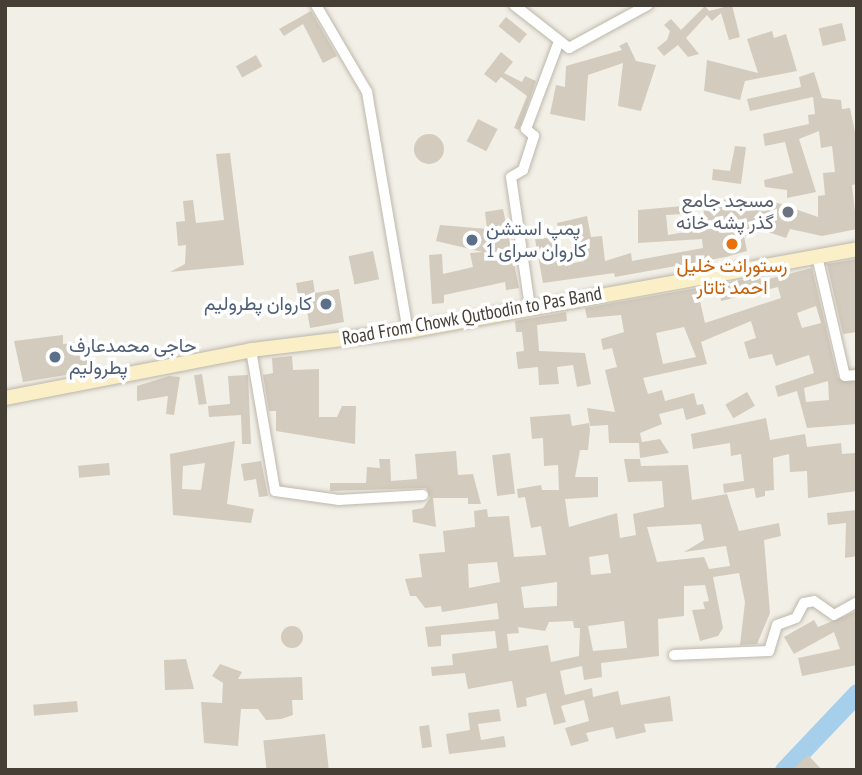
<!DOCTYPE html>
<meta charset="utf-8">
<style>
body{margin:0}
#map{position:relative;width:862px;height:775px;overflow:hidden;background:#f2efe7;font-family:"PT Sans Narrow",Vazirmatn,sans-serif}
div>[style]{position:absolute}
.river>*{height:19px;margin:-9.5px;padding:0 9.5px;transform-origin:9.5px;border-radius:9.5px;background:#a6cfec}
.building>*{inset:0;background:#d3cbbd;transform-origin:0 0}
.round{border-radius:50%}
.roads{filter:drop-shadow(0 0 2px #bdb7aa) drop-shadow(0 0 2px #bdb7aa)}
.street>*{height:10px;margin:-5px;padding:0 5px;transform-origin:5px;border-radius:5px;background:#fff}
.secondary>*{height:14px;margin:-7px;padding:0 7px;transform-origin:7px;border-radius:7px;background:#fbefc8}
.dots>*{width:19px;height:19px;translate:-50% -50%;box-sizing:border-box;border:4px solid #fff;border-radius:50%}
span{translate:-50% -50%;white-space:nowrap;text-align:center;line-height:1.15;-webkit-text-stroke:7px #fff;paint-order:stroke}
.worship-label{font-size:19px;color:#5b616d}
.right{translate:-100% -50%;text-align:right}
.service-label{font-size:19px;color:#4e5e75}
.left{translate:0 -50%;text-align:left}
.food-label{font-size:19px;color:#c56008}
.street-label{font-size:19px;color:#453f36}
.frame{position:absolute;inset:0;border:7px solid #453f36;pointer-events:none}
</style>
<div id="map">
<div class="river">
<div style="left:784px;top:770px;width:106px;rotate:-46.5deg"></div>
</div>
<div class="building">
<div style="clip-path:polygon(732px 5px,740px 37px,729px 40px,721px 13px,712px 21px,707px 15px,686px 38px,699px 54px,688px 57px,678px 45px,664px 56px,657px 48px,667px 40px,670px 31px,664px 25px,671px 19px,681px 30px,705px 6px,709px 11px)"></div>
<div style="clip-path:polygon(311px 11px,337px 56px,323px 63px,303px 24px,284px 36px,279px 29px)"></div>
<div style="left:506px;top:17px;width:27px;height:12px;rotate:39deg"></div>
<div style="left:842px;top:23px;width:18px;height:24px;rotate:77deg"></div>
<div style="clip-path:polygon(772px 31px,774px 38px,786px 34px,797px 71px,745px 81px,740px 100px,704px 91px,707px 60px,758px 73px,747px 39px)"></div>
<div style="clip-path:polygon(627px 42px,636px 61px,656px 65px,641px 111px,618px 106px,623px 63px,588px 75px,585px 121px,550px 114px,556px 85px,565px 87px,566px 66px,622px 50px,619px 46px)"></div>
<div style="clip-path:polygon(501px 52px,513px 62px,504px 73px,522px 82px,525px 76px,536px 81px,519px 130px,514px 128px,527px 96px,501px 77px,496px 83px,484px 74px)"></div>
<div style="left:256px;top:55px;width:13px;height:23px;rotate:61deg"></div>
<div style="clip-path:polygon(814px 72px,822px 98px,841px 100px,842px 109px,850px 108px,857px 142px,857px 184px,852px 185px,857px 229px,822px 236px,790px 229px,786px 238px,765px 231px,744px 236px,747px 251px,726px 257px,615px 277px,614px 273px,543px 283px,535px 239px,558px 237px,563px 265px,584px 261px,578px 227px,559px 232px,557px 223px,587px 216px,591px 237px,602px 236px,605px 261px,631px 253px,632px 261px,703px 248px,702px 239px,638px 243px,638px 210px,683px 206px,683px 214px,666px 215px,668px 235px,702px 229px,705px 201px,732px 199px,732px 206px,766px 199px,818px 217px,818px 196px,825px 195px,823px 173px,835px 172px,832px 146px,821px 148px,819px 131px,799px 139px,816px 192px,787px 198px,787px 190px,765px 187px,764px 180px,793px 173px,785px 142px,765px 146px,763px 134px,809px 124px,808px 115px,815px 114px,813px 97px,750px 111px,747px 99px,801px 87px,799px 77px)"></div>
<div style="left:478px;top:119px;width:22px;height:25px;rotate:27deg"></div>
<div class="round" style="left:414px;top:134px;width:30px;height:30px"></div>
<div style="clip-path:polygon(735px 146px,746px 147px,741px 184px,712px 180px,713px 169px,730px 171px)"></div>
<div style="clip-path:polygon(230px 153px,244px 265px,170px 272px,185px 264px,186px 245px,178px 246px,176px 222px,185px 221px,183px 201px,193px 200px,196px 223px,224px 220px,216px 154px)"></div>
<div style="clip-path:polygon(503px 209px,519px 288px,506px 290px,505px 282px,444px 295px,444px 303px,432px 304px,429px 255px,442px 254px,443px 274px,473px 267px,470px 253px,483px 252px,436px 241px,440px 225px,487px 229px,485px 212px)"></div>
<div style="left:373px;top:251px;width:29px;height:25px;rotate:78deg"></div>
<div style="clip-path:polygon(857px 259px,857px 332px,843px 334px,827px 264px)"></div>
<div style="clip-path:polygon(evenodd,812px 268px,838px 378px,857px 382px,857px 424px,807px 428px,797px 391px,778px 397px,775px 386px,814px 373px,809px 355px,776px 366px,772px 354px,749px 359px,744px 342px,756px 338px,751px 321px,701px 342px,707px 364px,643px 378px,648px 394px,662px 390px,665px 401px,694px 393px,697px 405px,703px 404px,706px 414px,686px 420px,683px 408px,659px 414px,662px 424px,640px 433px,642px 442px,660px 439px,669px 453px,640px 458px,639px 443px,609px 443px,608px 425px,590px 426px,587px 408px,615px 412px,605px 370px,617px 367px,612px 348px,603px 350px,601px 339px,624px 332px,621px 315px,587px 318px,585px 308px,697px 288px,705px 323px,781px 298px,778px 287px,721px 301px,718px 284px,760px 277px,761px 281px,812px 268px,816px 306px,821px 323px,802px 328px,797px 313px,816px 306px,812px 268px,684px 327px,696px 357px,663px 364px,656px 333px,684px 327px,812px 268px,828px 381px,829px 400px,806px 402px,804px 388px,828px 381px)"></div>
<div style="clip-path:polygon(313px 280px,315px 293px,339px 289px,344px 322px,310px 328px,304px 293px,298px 294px,296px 283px)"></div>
<div style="clip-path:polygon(566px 312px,567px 321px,537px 325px,539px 351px,585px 353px,591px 384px,577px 387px,573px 365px,557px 367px,559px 384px,539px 385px,538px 367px,518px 369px,516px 352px,524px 351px,522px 332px,516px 332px,515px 321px)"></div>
<div style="clip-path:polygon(63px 335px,63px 344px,79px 342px,80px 360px,91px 359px,91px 371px,23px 382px,14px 341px)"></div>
<div style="clip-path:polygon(292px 356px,293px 370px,319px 369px,319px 417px,337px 417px,342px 406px,356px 406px,355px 444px,276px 431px,276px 411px,269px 411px,263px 375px,273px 373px,272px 358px)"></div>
<div style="left:202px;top:374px;width:30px;height:8px;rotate:81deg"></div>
<div style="clip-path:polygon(248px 375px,251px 444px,242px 444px,241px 415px,209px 417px,208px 406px,230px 404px,228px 376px)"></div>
<div style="clip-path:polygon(169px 376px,180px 377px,174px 415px,166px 414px,168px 396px,137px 401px,137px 386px)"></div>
<div style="left:747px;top:392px;width:16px;height:25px;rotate:60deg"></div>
<div style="clip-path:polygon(evenodd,570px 414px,572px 426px,589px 423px,590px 429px,588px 450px,580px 450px,575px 477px,598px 477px,598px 497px,565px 499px,569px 527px,617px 513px,620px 538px,636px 535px,633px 514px,664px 507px,662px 481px,628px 482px,624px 459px,640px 459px,641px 466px,688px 465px,692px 500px,727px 494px,739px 531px,779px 523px,781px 536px,764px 540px,770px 613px,757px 644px,740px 645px,745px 602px,739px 573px,713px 577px,723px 628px,718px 636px,700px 641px,692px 610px,705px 609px,703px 602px,709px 601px,705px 585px,684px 586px,684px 616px,658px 619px,659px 656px,601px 663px,602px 677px,584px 680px,582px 666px,560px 671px,565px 695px,592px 688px,593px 697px,618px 691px,621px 705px,670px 696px,673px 721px,644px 724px,646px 732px,616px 739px,613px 727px,586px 733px,589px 741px,571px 746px,565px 728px,589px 721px,584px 700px,561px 706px,566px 722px,554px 725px,546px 693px,526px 698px,527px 706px,517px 708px,512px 681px,468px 689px,465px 673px,432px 676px,431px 667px,453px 665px,452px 654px,497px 648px,495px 631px,441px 635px,441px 646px,428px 647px,425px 627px,499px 619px,497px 603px,442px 612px,441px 606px,425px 608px,416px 596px,410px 596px,405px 579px,422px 577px,419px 554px,445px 552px,443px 531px,475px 527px,474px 511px,487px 509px,488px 517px,509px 516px,514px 557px,546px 555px,541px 526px,531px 528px,525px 497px,518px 498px,517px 489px,541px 485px,542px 490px,559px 490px,558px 465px,544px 466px,543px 438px,532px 439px,530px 417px,570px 414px,701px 524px,704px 540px,684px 552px,726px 546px,730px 566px,709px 569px,704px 557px,657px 562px,647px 527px,701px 524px,570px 414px,608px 554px,611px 573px,591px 575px,589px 557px,608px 554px,570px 414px,497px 562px,500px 582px,469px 588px,468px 564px,497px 562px,570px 414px,557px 582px,557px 606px,524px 608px,521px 587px,557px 582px,570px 414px,573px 621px,574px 628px,580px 628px,579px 656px,551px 662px,548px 645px,509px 651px,507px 634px,519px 633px,518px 627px,545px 631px,549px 622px,573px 621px,570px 414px,624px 621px,627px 648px,593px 651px,588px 626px,624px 621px)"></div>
<div style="clip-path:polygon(766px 418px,770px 440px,805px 434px,807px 447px,841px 443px,842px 454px,855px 453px,857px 491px,808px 498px,807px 471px,790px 472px,789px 454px,773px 458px,774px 490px,765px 491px,765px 496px,756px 498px,754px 488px,724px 493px,723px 484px,744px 481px,741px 454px,731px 456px,730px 443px,693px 449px,691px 434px)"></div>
<div style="clip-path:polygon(evenodd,235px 441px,227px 504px,254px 509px,251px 523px,173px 515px,170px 454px,235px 441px,205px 463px,201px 490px,182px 489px,183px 466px,205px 463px)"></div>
<div style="clip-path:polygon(456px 451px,458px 475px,473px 474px,481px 504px,468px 504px,468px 498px,433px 498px,436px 527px,413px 522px,412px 510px,423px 508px,430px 498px,426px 488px,330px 491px,330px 483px,366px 483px,367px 467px,380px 468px,379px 459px,390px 459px,391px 481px,417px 479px,415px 454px)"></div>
<div style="left:510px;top:453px;width:41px;height:18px;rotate:83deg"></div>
<div style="clip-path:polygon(261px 461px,268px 496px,259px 497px,256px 479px,244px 481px,241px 464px)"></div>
<div style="left:109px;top:463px;width:12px;height:31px;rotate:85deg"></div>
<div style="clip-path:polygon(857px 510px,857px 556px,845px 558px,846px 523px,828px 525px,827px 513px)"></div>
<div style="clip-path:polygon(857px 611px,857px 665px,802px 676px,798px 658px,840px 649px,834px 632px,794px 654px,784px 637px,814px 620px,818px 627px)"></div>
<div class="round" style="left:281px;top:626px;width:22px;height:22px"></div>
<div style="clip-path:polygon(186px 659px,194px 689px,165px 690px,164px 660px)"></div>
<div style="clip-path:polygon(220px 664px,242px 672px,238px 679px,302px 677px,303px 700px,292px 700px,293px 715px,281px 719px,266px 720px,258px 709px,241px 709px,238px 746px,204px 743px,201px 702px,222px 703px,223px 683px,212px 676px)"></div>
<div style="left:77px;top:701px;width:11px;height:44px;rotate:85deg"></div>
<div style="clip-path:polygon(499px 709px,501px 721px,478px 724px,481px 740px,504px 736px,506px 747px,449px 754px,446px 734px,470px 730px,468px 713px)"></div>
<div style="left:429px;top:725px;width:22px;height:10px;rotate:82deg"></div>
<div style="left:325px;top:734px;width:36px;height:62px;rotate:84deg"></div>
<div style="clip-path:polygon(808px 755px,822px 770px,792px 770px)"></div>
</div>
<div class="roads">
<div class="street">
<div style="left:316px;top:5px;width:101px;rotate:59.6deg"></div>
<div style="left:367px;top:92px;width:242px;rotate:80.3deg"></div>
<div style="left:514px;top:5px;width:70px;rotate:38deg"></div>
<div style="left:569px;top:48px;width:90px;rotate:-28.6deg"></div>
<div style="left:817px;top:256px;width:123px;rotate:76.9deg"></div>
<div style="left:845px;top:376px;width:12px;rotate:-5deg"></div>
<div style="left:530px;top:307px;width:131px;rotate:-98.3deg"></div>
<div style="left:511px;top:177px;width:14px;rotate:-30deg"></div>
<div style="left:523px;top:170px;width:36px;rotate:-72deg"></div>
<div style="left:534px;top:136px;width:11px;rotate:-139deg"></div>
<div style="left:526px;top:129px;width:91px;rotate:-69.4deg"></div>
<div style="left:251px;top:350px;width:143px;rotate:80.3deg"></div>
<div style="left:275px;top:491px;width:65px;rotate:8deg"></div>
<div style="left:339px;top:500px;width:84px;rotate:-3.4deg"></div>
<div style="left:674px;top:655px;width:95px;rotate:-2.4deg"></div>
<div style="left:769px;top:651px;width:27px;rotate:-73deg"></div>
<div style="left:777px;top:625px;width:20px;rotate:-20deg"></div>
<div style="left:796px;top:618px;width:17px;rotate:-62deg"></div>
<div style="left:804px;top:603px;width:10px;rotate:-11deg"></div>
<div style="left:814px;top:601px;width:24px;rotate:35deg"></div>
<div style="left:834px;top:615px;width:26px;rotate:-29deg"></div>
</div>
<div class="secondary">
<div style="left:5px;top:398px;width:251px;rotate:-11deg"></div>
<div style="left:251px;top:350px;width:158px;rotate:-6.9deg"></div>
<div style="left:408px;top:331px;width:456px;rotate:-10.3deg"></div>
</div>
</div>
<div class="dots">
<div style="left:788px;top:212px;background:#6b7280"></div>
<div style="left:472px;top:240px;background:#5c6f8a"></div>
<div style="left:732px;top:244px;background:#e8710a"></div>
<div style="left:326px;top:304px;background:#5c6f8a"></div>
<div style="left:55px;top:357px;background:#5c6f8a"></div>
</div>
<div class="worship-label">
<span class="right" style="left:774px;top:212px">مسجد جامع<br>گذر پشه خانه</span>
</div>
<div class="service-label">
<span class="left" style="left:486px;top:240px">پمپ استشن<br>کاروان سرای 1</span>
<span class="right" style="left:312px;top:304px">کاروان پطرولیم</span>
<span class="left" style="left:69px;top:357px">حاجی محمدعارف<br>پطرولیم</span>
</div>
<div class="food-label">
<span style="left:732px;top:277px">رستورانت خلیل<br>احمد تاتار</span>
</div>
<div class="street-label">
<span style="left:472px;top:316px;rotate:-10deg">Road From Chowk Qutbodin to Pas Band</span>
</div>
<div class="frame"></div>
</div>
